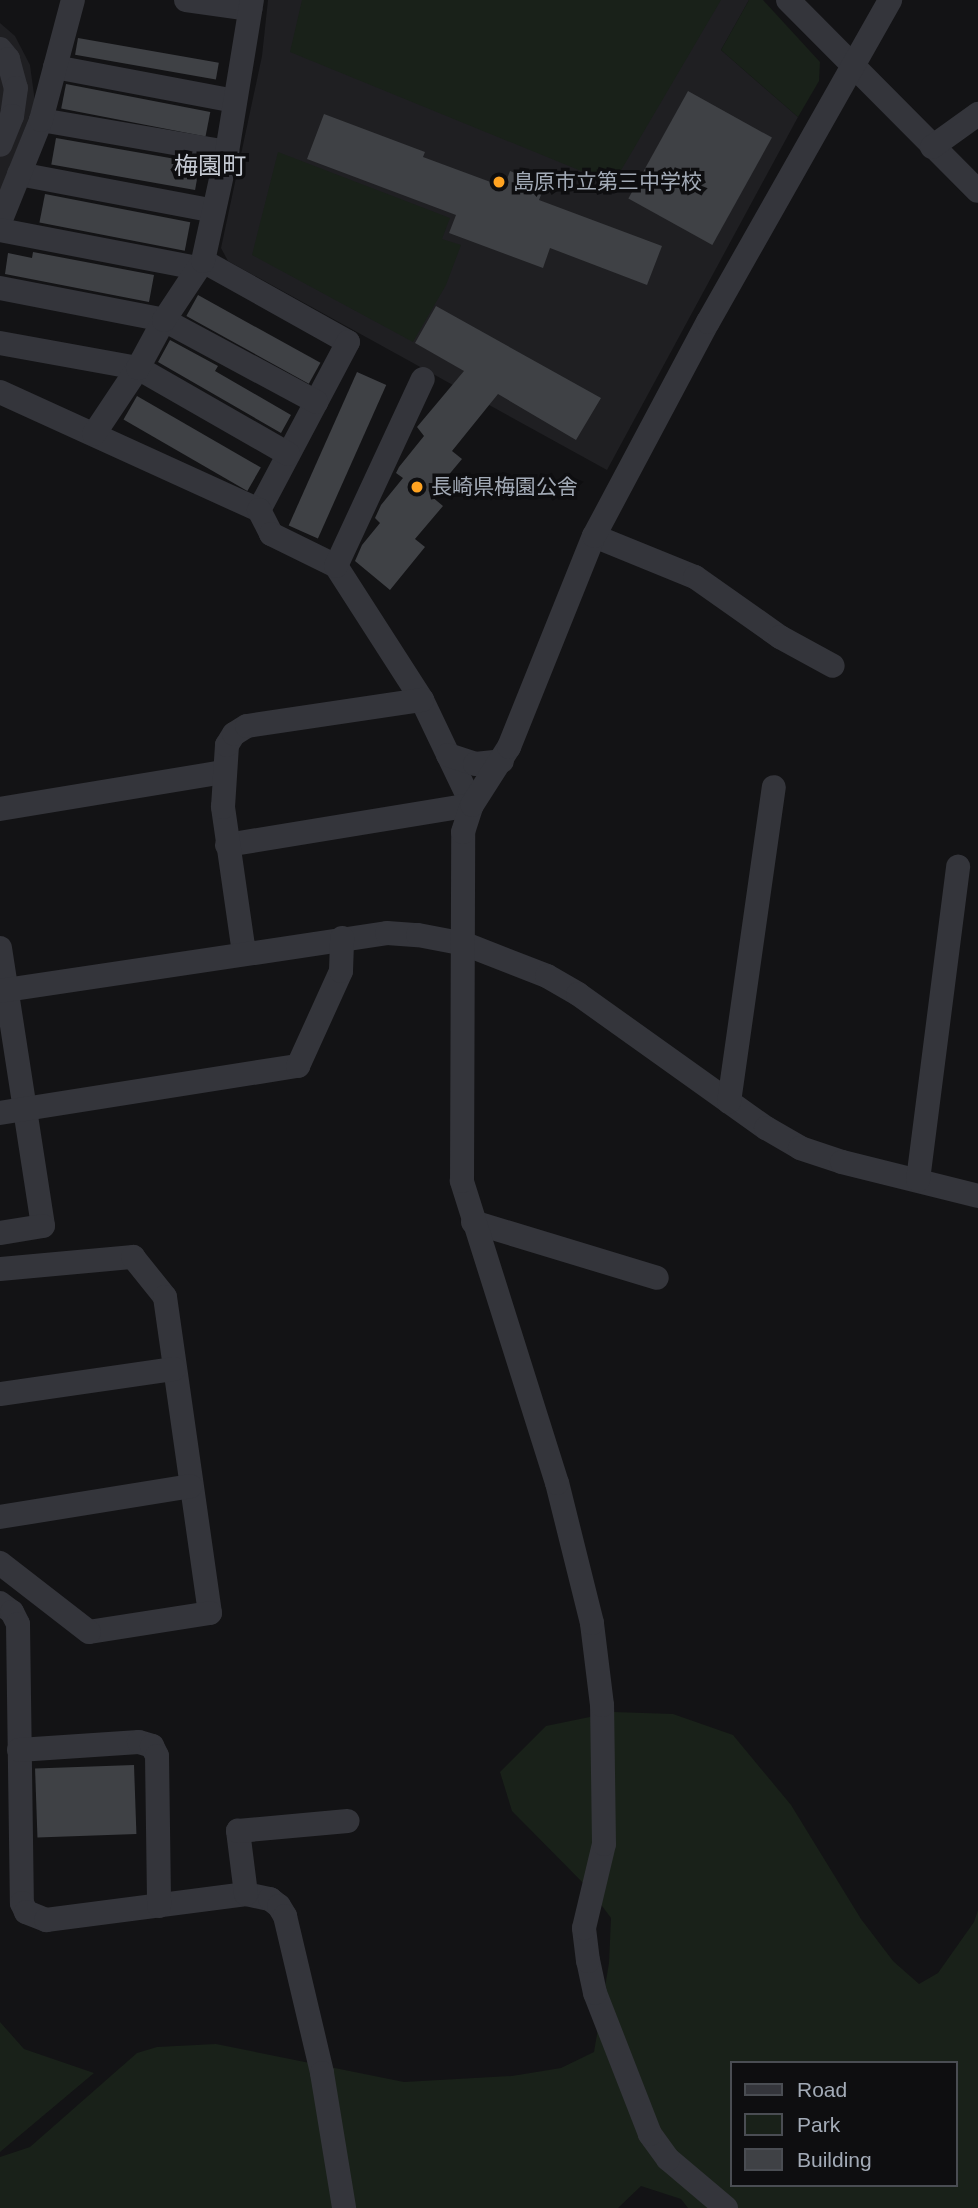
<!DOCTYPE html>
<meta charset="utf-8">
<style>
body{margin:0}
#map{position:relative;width:978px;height:2208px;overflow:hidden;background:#131315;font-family:Arial,"Noto Sans JP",sans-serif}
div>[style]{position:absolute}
.built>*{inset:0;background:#1f1f22}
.green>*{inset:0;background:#192119}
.building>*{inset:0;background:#3f4145;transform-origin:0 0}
.minor>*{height:24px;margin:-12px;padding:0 12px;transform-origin:12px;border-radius:12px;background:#34353b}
.dots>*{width:19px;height:19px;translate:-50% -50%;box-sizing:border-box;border:4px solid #0e0e10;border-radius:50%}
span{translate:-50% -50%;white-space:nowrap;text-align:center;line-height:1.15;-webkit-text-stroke:7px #0e0e10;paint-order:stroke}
.poi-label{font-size:21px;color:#a3abb7}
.left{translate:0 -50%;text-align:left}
.quarter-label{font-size:24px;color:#c5cad3}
.legend{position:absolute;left:730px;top:2061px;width:228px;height:126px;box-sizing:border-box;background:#0e0e10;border:2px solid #4a4d53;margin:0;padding:9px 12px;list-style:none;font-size:21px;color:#a3abb7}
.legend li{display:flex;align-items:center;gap:14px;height:35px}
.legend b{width:35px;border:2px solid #4a4d53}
</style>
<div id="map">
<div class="built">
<div style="clip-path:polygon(268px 0,749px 0,721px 50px,798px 117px,607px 470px,228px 261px,221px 248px,262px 56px)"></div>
<div style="clip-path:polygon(0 23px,15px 36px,30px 65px,35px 102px,0 193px)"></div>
</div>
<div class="green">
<div style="clip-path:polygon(302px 0,721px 0,613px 184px,290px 52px)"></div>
<div style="clip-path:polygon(749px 0,763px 0,820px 62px,819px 81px,798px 117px,721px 50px)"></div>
<div style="clip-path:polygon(278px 152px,450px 218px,442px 239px,461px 245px,446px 285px,413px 342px,252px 255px)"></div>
<div style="clip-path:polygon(evenodd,614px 1712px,673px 1714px,733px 1735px,791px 1805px,861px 1919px,893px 1961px,919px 1984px,938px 1973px,974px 1922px,978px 1910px,978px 2208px,688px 2208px,681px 2199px,641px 2186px,618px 2208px,0 2208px,0 2157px,30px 2147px,137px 2053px,157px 2047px,216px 2044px,404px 2082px,512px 2076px,561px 2068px,594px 2052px,609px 1963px,611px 1918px,590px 1890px,512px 1811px,500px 1772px,546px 1726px,614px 1712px,731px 2063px,955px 2063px,955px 2185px,731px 2185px,731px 2063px)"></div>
<div style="clip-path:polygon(0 2022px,24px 2049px,94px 2073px,0 2152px)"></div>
</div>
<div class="building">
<div style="left:78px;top:38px;width:143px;height:17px;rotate:10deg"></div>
<div style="left:66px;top:84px;width:147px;height:25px;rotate:11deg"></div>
<div style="left:688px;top:91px;width:96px;height:123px;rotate:29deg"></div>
<div style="clip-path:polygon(324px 114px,425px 152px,423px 157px,504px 187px,510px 171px,545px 185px,539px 200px,662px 246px,647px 285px,550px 248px,543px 268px,449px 233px,456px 215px,307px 159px)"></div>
<div style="left:56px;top:138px;width:146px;height:27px;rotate:10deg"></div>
<div style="left:45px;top:194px;width:148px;height:29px;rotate:11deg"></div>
<div style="clip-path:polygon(33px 252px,154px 275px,149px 302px,5px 274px,8px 253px,32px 258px)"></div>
<div style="left:198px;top:295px;width:140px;height:24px;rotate:29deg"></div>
<div style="clip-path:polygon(436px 306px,601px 398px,576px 440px,498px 394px,452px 451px,462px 459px,431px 496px,443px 506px,415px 539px,425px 547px,390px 590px,355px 561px,362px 545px,380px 523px,375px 518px,381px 505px,403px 478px,396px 473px,399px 467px,424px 436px,417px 427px,464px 371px,415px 343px)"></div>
<div style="clip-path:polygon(170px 340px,218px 366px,215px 371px,291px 415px,281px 433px,158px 362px)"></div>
<div style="left:357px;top:372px;width:32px;height:168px;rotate:24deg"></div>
<div style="left:137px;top:396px;width:143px;height:27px;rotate:30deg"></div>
<div style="left:134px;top:1765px;width:69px;height:99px;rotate:88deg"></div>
</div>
<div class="minor">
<div style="left:186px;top:0;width:65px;rotate:8deg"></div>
<div style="left:788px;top:0;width:269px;rotate:45.2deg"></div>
<div style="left:0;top:49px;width:13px;rotate:51deg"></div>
<div style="left:8px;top:59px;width:30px;rotate:75deg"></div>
<div style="left:16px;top:88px;width:28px;rotate:98deg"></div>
<div style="left:12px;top:116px;width:31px;rotate:112deg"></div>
<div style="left:55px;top:67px;width:183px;rotate:10.7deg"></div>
<div style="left:41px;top:120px;width:189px;rotate:9.8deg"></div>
<div style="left:932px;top:147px;width:57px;rotate:-35.7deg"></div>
<div style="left:19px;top:174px;width:198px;rotate:10.7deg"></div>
<div style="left:0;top:222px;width:110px;rotate:-68.1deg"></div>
<div style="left:41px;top:120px;width:124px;rotate:-75.1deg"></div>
<div style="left:0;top:230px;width:202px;rotate:10.9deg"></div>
<div style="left:203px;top:261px;width:166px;rotate:29.2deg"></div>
<div style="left:348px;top:342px;width:190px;rotate:117.9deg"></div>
<div style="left:0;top:288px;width:167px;rotate:11deg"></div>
<div style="left:164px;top:320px;width:173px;rotate:28.3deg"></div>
<div style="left:0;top:343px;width:140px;rotate:10.3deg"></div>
<div style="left:138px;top:368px;width:173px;rotate:29.8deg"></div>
<div style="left:0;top:392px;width:285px;rotate:24.5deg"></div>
<div style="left:259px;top:510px;width:27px;rotate:63deg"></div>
<div style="left:271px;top:534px;width:72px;rotate:26.2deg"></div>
<div style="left:336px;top:566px;width:159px;rotate:57.3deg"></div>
<div style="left:422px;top:700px;width:116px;rotate:64.5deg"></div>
<div style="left:94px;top:434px;width:79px;rotate:-56.3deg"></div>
<div style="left:138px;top:368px;width:55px;rotate:-61.6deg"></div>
<div style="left:164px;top:320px;width:71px;rotate:-56.5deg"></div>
<div style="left:203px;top:261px;width:112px;rotate:-77.6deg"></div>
<div style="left:227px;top:152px;width:154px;rotate:-80.7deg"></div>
<div style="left:594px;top:536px;width:109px;rotate:22.1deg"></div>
<div style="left:695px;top:577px;width:104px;rotate:35.2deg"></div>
<div style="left:780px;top:637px;width:60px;rotate:28.7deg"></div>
<div style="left:336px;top:566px;width:206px;rotate:-65.1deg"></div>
<div style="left:448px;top:755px;width:28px;rotate:18deg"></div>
<div style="left:475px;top:764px;width:27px;rotate:-6deg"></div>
<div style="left:0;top:809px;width:227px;rotate:-9.4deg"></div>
<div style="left:227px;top:845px;width:248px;rotate:-9.3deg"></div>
<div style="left:0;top:948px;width:281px;rotate:81.2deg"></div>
<div style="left:43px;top:1226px;width:44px;rotate:170.8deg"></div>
<div style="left:244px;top:953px;width:148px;rotate:-98.2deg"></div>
<div style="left:223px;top:807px;width:62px;rotate:-86.3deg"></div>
<div style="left:227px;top:745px;width:13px;rotate:-58deg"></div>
<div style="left:234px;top:734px;width:15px;rotate:-32deg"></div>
<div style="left:247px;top:726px;width:177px;rotate:-8.5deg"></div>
<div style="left:0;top:991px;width:391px;rotate:-8.5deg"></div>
<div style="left:387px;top:933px;width:31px;rotate:4deg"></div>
<div style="left:418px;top:935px;width:48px;rotate:10.8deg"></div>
<div style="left:465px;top:944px;width:88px;rotate:21.3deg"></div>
<div style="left:547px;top:976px;width:36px;rotate:30deg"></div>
<div style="left:578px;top:994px;width:231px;rotate:35.5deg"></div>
<div style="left:766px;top:1128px;width:39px;rotate:30deg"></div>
<div style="left:800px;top:1148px;width:44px;rotate:18.4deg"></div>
<div style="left:842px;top:1162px;width:140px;rotate:14deg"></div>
<div style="left:729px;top:1102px;width:318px;rotate:-81.9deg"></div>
<div style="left:0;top:1113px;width:302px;rotate:-9deg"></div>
<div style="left:298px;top:1066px;width:104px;rotate:-65.6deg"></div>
<div style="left:341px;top:971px;width:33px;rotate:-88deg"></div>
<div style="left:918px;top:1180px;width:316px;rotate:-82.7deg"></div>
<div style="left:473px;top:1222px;width:192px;rotate:16.9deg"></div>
<div style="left:0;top:1269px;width:134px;rotate:-5.2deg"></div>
<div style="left:133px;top:1257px;width:51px;rotate:51.3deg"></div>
<div style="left:165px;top:1297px;width:319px;rotate:81.9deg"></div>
<div style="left:210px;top:1613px;width:122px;rotate:171.1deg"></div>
<div style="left:89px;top:1632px;width:113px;rotate:-142.2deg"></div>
<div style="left:0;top:1394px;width:176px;rotate:-8.2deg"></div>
<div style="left:0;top:1517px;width:193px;rotate:-9.2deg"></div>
<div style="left:0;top:1603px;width:15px;rotate:37deg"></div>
<div style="left:12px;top:1612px;width:13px;rotate:63deg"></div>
<div style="left:18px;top:1624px;width:279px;rotate:89.2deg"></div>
<div style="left:22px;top:1903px;width:10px;rotate:66deg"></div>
<div style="left:26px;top:1912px;width:22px;rotate:22deg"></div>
<div style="left:46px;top:1920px;width:202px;rotate:-7.4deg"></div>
<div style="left:246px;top:1894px;width:25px;rotate:12deg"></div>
<div style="left:270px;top:1899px;width:11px;rotate:38deg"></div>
<div style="left:279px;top:1906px;width:12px;rotate:59deg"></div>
<div style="left:285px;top:1916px;width:161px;rotate:76.7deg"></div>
<div style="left:322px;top:2073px;width:137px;rotate:80.7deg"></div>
<div style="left:19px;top:1750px;width:120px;rotate:-3.8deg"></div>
<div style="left:139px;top:1742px;width:14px;rotate:17deg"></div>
<div style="left:152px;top:1746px;width:11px;rotate:63deg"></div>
<div style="left:157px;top:1756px;width:150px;rotate:89.2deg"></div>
<div style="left:246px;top:1894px;width:64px;rotate:-97.2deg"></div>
<div style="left:238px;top:1831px;width:110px;rotate:-5.2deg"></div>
<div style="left:726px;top:2208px;width:76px;rotate:-139.8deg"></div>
<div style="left:668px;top:2159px;width:31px;rotate:-126deg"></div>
<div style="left:650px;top:2134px;width:151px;rotate:-111.3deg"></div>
<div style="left:595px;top:1993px;width:33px;rotate:-102deg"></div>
<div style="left:588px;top:1961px;width:33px;rotate:-97deg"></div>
<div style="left:584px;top:1928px;width:86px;rotate:-76.6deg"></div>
<div style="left:604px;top:1844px;width:139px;rotate:-90.8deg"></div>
<div style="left:602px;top:1705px;width:83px;rotate:-97deg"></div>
<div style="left:592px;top:1623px;width:144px;rotate:-104deg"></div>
<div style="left:557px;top:1483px;width:317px;rotate:-107.5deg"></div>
<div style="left:462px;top:1181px;width:349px;rotate:-89.8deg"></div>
<div style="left:463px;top:832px;width:28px;rotate:-72deg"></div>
<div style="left:472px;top:805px;width:69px;rotate:-57.5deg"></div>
<div style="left:509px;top:747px;width:227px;rotate:-68.1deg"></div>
<div style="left:594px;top:536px;width:242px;rotate:-62deg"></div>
<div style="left:708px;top:322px;width:370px;rotate:-60.5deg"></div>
</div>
<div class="dots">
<div style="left:499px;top:182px;background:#ffa321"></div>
<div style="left:417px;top:487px;background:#ffa321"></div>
</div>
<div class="poi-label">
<span class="left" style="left:513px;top:182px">島原市立第三中学校</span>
<span class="left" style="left:431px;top:487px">長崎県梅園公舎</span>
</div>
<div class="quarter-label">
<span style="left:210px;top:166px">梅園町</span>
</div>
<ul class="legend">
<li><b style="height:9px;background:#34353b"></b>Road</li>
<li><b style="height:19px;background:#192119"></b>Park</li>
<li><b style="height:19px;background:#3f4145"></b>Building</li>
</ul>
</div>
